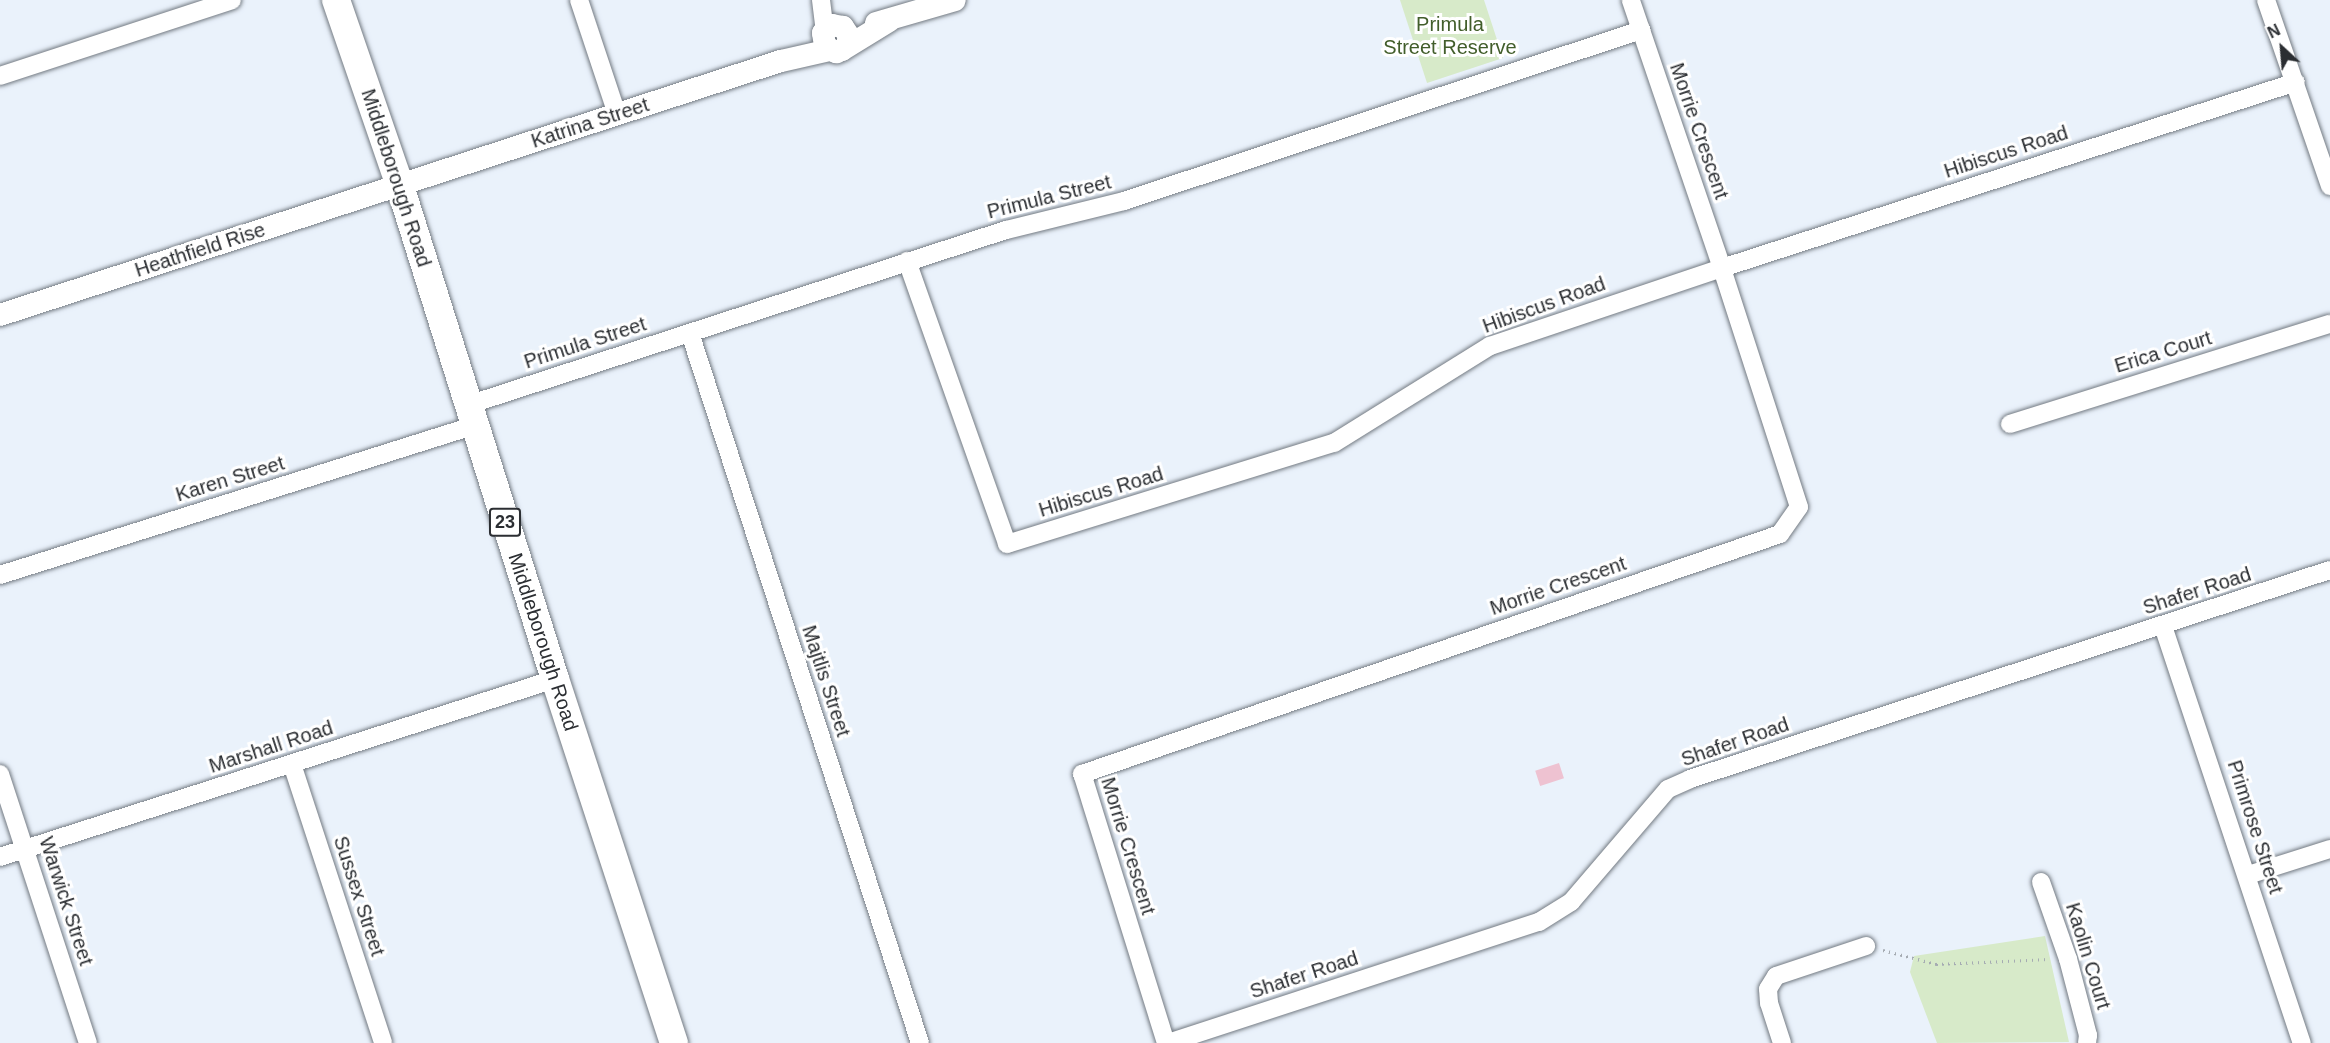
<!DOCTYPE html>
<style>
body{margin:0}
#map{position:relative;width:2330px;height:1043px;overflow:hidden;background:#eaf2fb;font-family:Arial,sans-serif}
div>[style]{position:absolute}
.green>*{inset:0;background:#d7eac9}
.building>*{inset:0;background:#eec2d1;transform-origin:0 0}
.path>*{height:3px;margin-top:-1.5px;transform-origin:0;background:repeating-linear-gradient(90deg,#a5abb2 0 1.5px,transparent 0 6px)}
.roads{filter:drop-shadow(0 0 2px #737a82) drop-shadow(0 0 2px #737a82)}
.minor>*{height:18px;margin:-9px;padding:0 9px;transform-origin:9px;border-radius:9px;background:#fff}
.tertiary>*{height:22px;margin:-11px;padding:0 11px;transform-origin:11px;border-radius:11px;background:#fff}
.primary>*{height:28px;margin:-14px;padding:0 14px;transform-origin:14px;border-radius:14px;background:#fff}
span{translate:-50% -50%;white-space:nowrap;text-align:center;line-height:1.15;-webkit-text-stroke:6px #fff;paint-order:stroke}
.shield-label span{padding:2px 4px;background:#fff;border:2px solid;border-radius:4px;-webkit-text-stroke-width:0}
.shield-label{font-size:18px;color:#2b2e32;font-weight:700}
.park-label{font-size:20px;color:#425e2b}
.street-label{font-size:20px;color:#2b2e32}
.north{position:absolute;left:2252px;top:18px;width:60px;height:60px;-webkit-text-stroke:4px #fff;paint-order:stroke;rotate:334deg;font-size:16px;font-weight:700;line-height:24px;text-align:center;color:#2b2e32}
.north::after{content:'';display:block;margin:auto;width:21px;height:27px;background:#2b2e32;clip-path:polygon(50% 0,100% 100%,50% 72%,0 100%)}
</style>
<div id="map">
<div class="green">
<div style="clip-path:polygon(1400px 0,1484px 0,1503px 58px,1427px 83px)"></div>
<div style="clip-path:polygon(2045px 936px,2069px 1042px,1937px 1043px,1910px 972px,1914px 956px)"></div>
</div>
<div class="building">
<div style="left:1559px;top:763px;width:16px;height:25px;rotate:72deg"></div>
</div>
<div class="path">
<div style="left:1883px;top:950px;width:55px;rotate:14.8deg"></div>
<div style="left:1936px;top:964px;width:113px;rotate:-2.5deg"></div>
</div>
<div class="roads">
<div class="minor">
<div style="left:579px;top:0;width:120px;rotate:71.6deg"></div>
<div style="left:821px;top:0;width:31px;rotate:83deg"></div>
<div style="left:2266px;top:0;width:197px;rotate:71deg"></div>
<div style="left:0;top:76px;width:244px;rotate:-18.1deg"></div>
<div style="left:907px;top:261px;width:300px;rotate:70.5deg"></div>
<div style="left:1007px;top:544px;width:342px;rotate:-17.2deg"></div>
<div style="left:1334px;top:443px;width:184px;rotate:-31.9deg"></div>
<div style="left:1490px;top:346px;width:245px;rotate:-18.6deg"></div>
<div style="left:1722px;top:268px;width:603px;rotate:-17.95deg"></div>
<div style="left:690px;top:333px;width:746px;rotate:72.05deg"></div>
<div style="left:468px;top:405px;width:566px;rotate:-18.02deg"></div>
<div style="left:1006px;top:230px;width:122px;rotate:-13.8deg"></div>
<div style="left:1124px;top:201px;width:545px;rotate:-18.3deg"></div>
<div style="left:2010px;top:424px;width:335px;rotate:-17.4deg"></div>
<div style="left:0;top:575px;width:497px;rotate:-17.5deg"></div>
<div style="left:2163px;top:626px;width:440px;rotate:71.6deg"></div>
<div style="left:292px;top:764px;width:293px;rotate:71.9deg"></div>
<div style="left:0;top:774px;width:283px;rotate:71.9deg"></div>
<div style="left:0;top:857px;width:583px;rotate:-17.78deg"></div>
<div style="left:2248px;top:875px;width:86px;rotate:-17.6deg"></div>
<div style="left:2041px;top:882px;width:82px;rotate:70.7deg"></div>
<div style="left:2068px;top:959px;width:79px;rotate:75.3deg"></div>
<div style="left:2088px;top:1035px;width:8px;rotate:97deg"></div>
<div style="left:1166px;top:1043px;width:282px;rotate:-107.3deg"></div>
<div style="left:1082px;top:774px;width:738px;rotate:-18.97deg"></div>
<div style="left:1780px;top:534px;width:33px;rotate:-55deg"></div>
<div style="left:1799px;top:507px;width:251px;rotate:-107.9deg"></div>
<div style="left:1722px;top:268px;width:283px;rotate:-108.8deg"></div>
<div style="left:1168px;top:1043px;width:390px;rotate:-18.1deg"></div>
<div style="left:1539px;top:922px;width:38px;rotate:-32deg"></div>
<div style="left:1571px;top:902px;width:149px;rotate:-49.4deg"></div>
<div style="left:1668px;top:789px;width:24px;rotate:-24deg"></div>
<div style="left:1690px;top:779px;width:673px;rotate:-18.09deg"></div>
<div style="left:1782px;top:1043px;width:42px;rotate:-108deg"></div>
<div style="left:1769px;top:1003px;width:14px;rotate:-94deg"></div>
<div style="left:1768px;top:989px;width:15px;rotate:-58deg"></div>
<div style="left:1776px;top:976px;width:95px;rotate:-18.4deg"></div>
</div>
<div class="tertiary">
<div style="left:876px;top:23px;width:82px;rotate:-16.2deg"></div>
<div style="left:847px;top:45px;width:9px;rotate:-77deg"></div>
<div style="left:849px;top:36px;width:11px;rotate:-124deg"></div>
<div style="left:843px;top:27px;width:11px;rotate:-170deg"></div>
<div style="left:832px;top:25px;width:12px;rotate:138deg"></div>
<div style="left:823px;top:33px;width:13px;rotate:81deg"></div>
<div style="left:825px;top:46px;width:13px;rotate:29deg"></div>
<div style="left:836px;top:52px;width:6px;rotate:-18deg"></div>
<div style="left:842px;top:50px;width:55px;rotate:-31.7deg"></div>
<div style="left:0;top:315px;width:821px;rotate:-18.02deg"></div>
<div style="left:781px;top:61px;width:50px;rotate:-12.7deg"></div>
</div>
<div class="primary">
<div style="left:336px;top:0;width:197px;rotate:71deg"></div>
<div style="left:400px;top:186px;width:517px;rotate:72.55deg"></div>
<div style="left:555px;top:679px;width:383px;rotate:71.9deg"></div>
</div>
</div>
<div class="shield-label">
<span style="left:505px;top:522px">23</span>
</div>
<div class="park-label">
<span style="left:1450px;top:36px">Primula<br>Street Reserve</span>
</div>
<div class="street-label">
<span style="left:590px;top:123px;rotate:-18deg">Katrina Street</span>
<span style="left:1699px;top:131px;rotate:71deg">Morrie Crescent</span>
<span style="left:2006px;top:152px;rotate:-18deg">Hibiscus Road</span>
<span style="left:396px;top:178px;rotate:72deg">Middleborough Road</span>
<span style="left:1049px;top:197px;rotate:-14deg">Primula Street</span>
<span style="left:200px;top:250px;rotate:-18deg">Heathfield Rise</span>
<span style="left:1544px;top:305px;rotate:-20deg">Hibiscus Road</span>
<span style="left:585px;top:343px;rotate:-18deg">Primula Street</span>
<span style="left:2163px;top:352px;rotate:-17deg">Erica Court</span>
<span style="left:230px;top:479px;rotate:-17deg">Karen Street</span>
<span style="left:1101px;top:492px;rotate:-17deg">Hibiscus Road</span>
<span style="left:1558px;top:586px;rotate:-19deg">Morrie Crescent</span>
<span style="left:2197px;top:591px;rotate:-18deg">Shafer Road</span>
<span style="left:543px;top:642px;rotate:72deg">Middleborough Road</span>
<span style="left:826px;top:681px;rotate:72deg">Majtlis Street</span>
<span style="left:1735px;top:742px;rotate:-19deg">Shafer Road</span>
<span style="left:271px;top:747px;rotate:-18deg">Marshall Road</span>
<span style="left:2255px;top:827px;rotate:72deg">Primrose Street</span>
<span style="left:1128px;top:846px;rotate:73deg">Morrie Crescent</span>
<span style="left:359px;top:896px;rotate:72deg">Sussex Street</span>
<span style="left:66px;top:901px;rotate:72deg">Warwick Street</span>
<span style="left:2088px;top:956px;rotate:73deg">Kaolin Court</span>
<span style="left:1304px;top:975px;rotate:-18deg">Shafer Road</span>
</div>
<div class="north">N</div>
</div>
